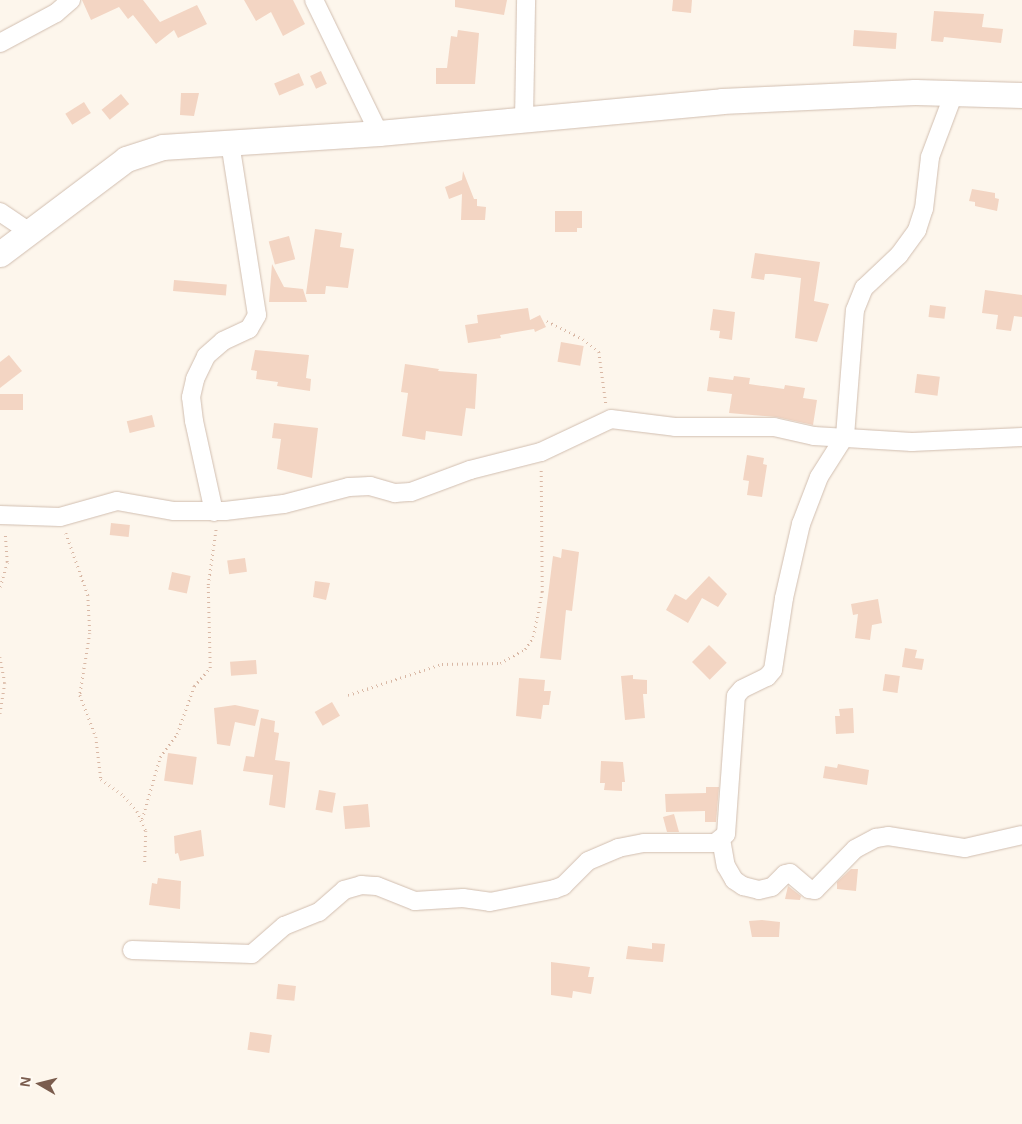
<!DOCTYPE html>
<style>
body{margin:0}
#map{position:relative;width:1022px;height:1124px;overflow:hidden;background:#fdf6ec;font-family:Arial,sans-serif}
div>[style]{position:absolute}
.building>*{inset:0;background:#f3d5c3;transform-origin:0 0}
.path>*{height:2.5px;margin-top:-1.25px;transform-origin:0;background:repeating-linear-gradient(90deg,#d9b8a5 0 1px,transparent 0 5px)}
.roads{filter:drop-shadow(0 0 1px #d1beb0) drop-shadow(0 0 1px #d1beb0)}
.minor>*{height:18px;margin:-9px;padding:0 9px;transform-origin:9px;border-radius:9px;background:#fff}
.secondary>*{height:25px;margin:-12.5px;padding:0 12.5px;transform-origin:12.5px;border-radius:12.5px;background:#fff}
span{translate:-50% -50%;white-space:nowrap;text-align:center;line-height:1.15;-webkit-text-stroke:5px #fffaf3;paint-order:stroke}
.north{position:absolute;left:15px;top:1059px;width:50px;height:50px;-webkit-text-stroke:4px #fffaf3;paint-order:stroke;rotate:278deg;font-size:14px;font-weight:700;line-height:20px;text-align:center;color:#7a5c4d}
.north::after{content:'';display:block;margin:auto;width:18px;height:22px;background:#7a5c4d;clip-path:polygon(50% 0,100% 100%,50% 72%,0 100%)}
</style>
<div id="map">
<div class="building">
<div style="clip-path:polygon(82px 0,143px 0,160px 22px,197px 5px,207px 24px,178px 38px,174px 30px,156px 44px,133px 15px,128px 19px,119px 7px,91px 20px)"></div>
<div style="clip-path:polygon(244px 0,293px 0,305px 24px,283px 36px,271px 12px,256px 21px)"></div>
<div style="clip-path:polygon(455px 0,507px 0,504px 15px,455px 7px)"></div>
<div style="clip-path:polygon(673px 0,692px 0,691px 13px,672px 11px)"></div>
<div style="clip-path:polygon(934px 11px,984px 14px,982px 27px,1003px 29px,1001px 43px,944px 37px,943px 42px,931px 41px)"></div>
<div style="clip-path:polygon(458px 30px,479px 33px,475px 84px,436px 84px,436px 68px,447px 68px,451px 36px,457px 37px)"></div>
<div style="left:854px;top:30px;width:43px;height:16px;rotate:4deg"></div>
<div style="left:321px;top:71px;width:14px;height:12px;rotate:65deg"></div>
<div style="left:299px;top:73px;width:13px;height:27px;rotate:67deg"></div>
<div style="clip-path:polygon(181px 93px,199px 93px,194px 116px,180px 115px)"></div>
<div style="left:121px;top:94px;width:13px;height:25px;rotate:51deg"></div>
<div style="left:84px;top:102px;width:13px;height:22px;rotate:58deg"></div>
<div style="clip-path:polygon(463px 171px,474px 199px,477px 199px,477px 206px,486px 207px,485px 220px,461px 220px,462px 194px,449px 199px,445px 187px,462px 180px)"></div>
<div style="clip-path:polygon(972px 189px,995px 193px,995px 198px,999px 199px,997px 211px,975px 206px,975px 202px,969px 201px)"></div>
<div style="clip-path:polygon(555px 211px,582px 211px,582px 228px,577px 228px,577px 232px,555px 232px)"></div>
<div style="clip-path:polygon(315px 229px,342px 233px,340px 247px,354px 249px,348px 288px,326px 286px,325px 294px,306px 294px)"></div>
<div style="left:289px;top:236px;width:24px;height:21px;rotate:75deg"></div>
<div style="clip-path:polygon(755px 253px,820px 262px,814px 301px,829px 304px,817px 342px,795px 338px,801px 278px,772px 274px,765px 274px,764px 280px,751px 278px)"></div>
<div style="clip-path:polygon(272px 264px,284px 287px,303px 289px,307px 302px,269px 302px)"></div>
<div style="left:174px;top:280px;width:53px;height:11px;rotate:5deg"></div>
<div style="clip-path:polygon(985px 290px,1022px 295px,1022px 317px,1014px 316px,1011px 331px,996px 329px,998px 315px,982px 313px)"></div>
<div style="left:930px;top:305px;width:16px;height:12px;rotate:7deg"></div>
<div style="clip-path:polygon(528px 308px,530px 320px,540px 315px,546px 327px,535px 332px,534px 329px,500px 335px,501px 338px,468px 343px,465px 325px,478px 323px,477px 315px)"></div>
<div style="clip-path:polygon(713px 309px,735px 312px,732px 340px,719px 338px,720px 331px,710px 330px)"></div>
<div style="left:561px;top:342px;width:23px;height:20px;rotate:10deg"></div>
<div style="clip-path:polygon(255px 350px,309px 355px,306px 378px,311px 379px,310px 391px,277px 386px,278px 382px,256px 379px,257px 371px,251px 370px)"></div>
<div style="clip-path:polygon(9px 355px,22px 371px,0 388px,0 362px)"></div>
<div style="clip-path:polygon(405px 364px,439px 369px,438px 371px,477px 374px,475px 409px,466px 408px,462px 436px,426px 431px,425px 440px,402px 436px,408px 393px,401px 392px)"></div>
<div style="left:917px;top:374px;width:23px;height:19px;rotate:7deg"></div>
<div style="clip-path:polygon(734px 376px,750px 378px,749px 384px,784px 389px,785px 385px,805px 388px,803px 398px,817px 400px,813px 425px,776px 417px,729px 413px,732px 394px,707px 391px,709px 377px,733px 380px)"></div>
<div style="left:0;top:394px;width:23px;height:16px"></div>
<div style="left:152px;top:415px;width:12px;height:26px;rotate:76deg"></div>
<div style="clip-path:polygon(274px 423px,318px 428px,312px 478px,277px 469px,281px 439px,272px 438px)"></div>
<div style="clip-path:polygon(747px 455px,764px 458px,763px 464px,767px 465px,762px 497px,747px 495px,749px 481px,743px 480px)"></div>
<div style="left:111px;top:523px;width:19px;height:12px;rotate:6deg"></div>
<div style="clip-path:polygon(562px 549px,579px 552px,572px 611px,566px 610px,561px 660px,540px 658px,553px 556px,561px 558px)"></div>
<div style="left:245px;top:558px;width:14px;height:18px;rotate:82deg"></div>
<div style="left:172px;top:572px;width:19px;height:18px;rotate:12deg"></div>
<div style="clip-path:polygon(709px 576px,727px 594px,718px 607px,702px 598px,688px 623px,666px 610px,675px 594px,686px 600px)"></div>
<div style="clip-path:polygon(315px 581px,330px 583px,326px 600px,313px 597px)"></div>
<div style="clip-path:polygon(878px 599px,882px 623px,872px 625px,870px 640px,855px 638px,858px 614px,853px 615px,851px 604px)"></div>
<div style="left:709px;top:645px;width:25px;height:24px;rotate:45deg"></div>
<div style="clip-path:polygon(905px 648px,917px 650px,915px 658px,924px 659px,922px 670px,902px 667px)"></div>
<div style="left:256px;top:660px;width:14px;height:26px;rotate:86deg"></div>
<div style="left:885px;top:674px;width:15px;height:17px;rotate:8deg"></div>
<div style="clip-path:polygon(633px 675px,633px 679px,647px 680px,647px 694px,643px 694px,645px 718px,625px 720px,621px 676px)"></div>
<div style="clip-path:polygon(519px 678px,545px 680px,544px 691px,551px 691px,549px 705px,543px 705px,541px 719px,516px 716px)"></div>
<div style="left:332px;top:702px;width:16px;height:20px;rotate:60deg"></div>
<div style="clip-path:polygon(235px 705px,259px 710px,255px 726px,235px 722px,230px 746px,217px 744px,214px 708px)"></div>
<div style="clip-path:polygon(853px 708px,854px 733px,836px 734px,835px 716px,840px 716px,839px 709px)"></div>
<div style="clip-path:polygon(261px 718px,275px 721px,274px 732px,279px 733px,275px 760px,290px 762px,285px 808px,269px 805px,273px 775px,243px 771px,246px 756px,254px 757px)"></div>
<div style="left:168px;top:753px;width:29px;height:28px;rotate:8deg"></div>
<div style="clip-path:polygon(601px 761px,623px 762px,625px 782px,622px 782px,622px 791px,604px 790px,605px 783px,600px 783px)"></div>
<div style="clip-path:polygon(838px 764px,869px 770px,867px 785px,823px 778px,825px 766px,837px 768px)"></div>
<div style="clip-path:polygon(706px 787px,719px 787px,716px 822px,705px 822px,705px 811px,666px 812px,665px 794px,706px 793px)"></div>
<div style="left:319px;top:790px;width:17px;height:20px;rotate:10deg"></div>
<div style="left:368px;top:804px;width:23px;height:25px;rotate:85deg"></div>
<div style="clip-path:polygon(674px 814px,679px 832px,667px 832px,663px 817px)"></div>
<div style="clip-path:polygon(201px 830px,204px 856px,180px 861px,178px 853px,175px 854px,174px 836px)"></div>
<div style="clip-path:polygon(851px 869px,858px 869px,856px 891px,837px 889px,837px 882px)"></div>
<div style="clip-path:polygon(158px 878px,181px 881px,180px 909px,149px 905px,152px 883px,157px 884px)"></div>
<div style="clip-path:polygon(788px 886px,801px 896px,800px 900px,785px 899px)"></div>
<div style="clip-path:polygon(762px 920px,780px 922px,779px 937px,752px 937px,749px 921px)"></div>
<div style="clip-path:polygon(652px 943px,665px 944px,663px 962px,626px 959px,628px 946px,652px 949px)"></div>
<div style="clip-path:polygon(551px 962px,590px 967px,588px 977px,594px 977px,591px 994px,573px 991px,572px 998px,551px 995px)"></div>
<div style="left:278px;top:984px;width:18px;height:15px;rotate:6deg"></div>
<div style="left:250px;top:1032px;width:22px;height:18px;rotate:8deg"></div>
</div>
<div class="path">
<div style="left:547px;top:321px;width:40px;rotate:26.6deg"></div>
<div style="left:583px;top:339px;width:21px;rotate:39deg"></div>
<div style="left:599px;top:352px;width:52px;rotate:82.3deg"></div>
<div style="left:66px;top:533px;width:66px;rotate:70.5deg"></div>
<div style="left:88px;top:595px;width:38px;rotate:87deg"></div>
<div style="left:90px;top:633px;width:63px;rotate:99.2deg"></div>
<div style="left:80px;top:695px;width:45px;rotate:69.1deg"></div>
<div style="left:96px;top:737px;width:42px;rotate:83.2deg"></div>
<div style="left:101px;top:779px;width:29px;rotate:36deg"></div>
<div style="left:124px;top:796px;width:20px;rotate:49deg"></div>
<div style="left:137px;top:811px;width:22px;rotate:66deg"></div>
<div style="left:146px;top:831px;width:34px;rotate:92deg"></div>
<div style="left:0;top:587px;width:26px;rotate:-74deg"></div>
<div style="left:7px;top:562px;width:30px;rotate:-94deg"></div>
<div style="left:0;top:657px;width:26px;rotate:79deg"></div>
<div style="left:5px;top:683px;width:31px;rotate:99deg"></div>
<div style="left:348px;top:695px;width:99px;rotate:-18.3deg"></div>
<div style="left:442px;top:664px;width:58px;rotate:-1deg"></div>
<div style="left:500px;top:663px;width:29px;rotate:-29deg"></div>
<div style="left:525px;top:649px;width:14px;rotate:-56deg"></div>
<div style="left:533px;top:637px;width:46px;rotate:-78.7deg"></div>
<div style="left:542px;top:592px;width:124px;rotate:-90.5deg"></div>
<div style="left:142px;top:819px;width:65px;rotate:-73.8deg"></div>
<div style="left:160px;top:757px;width:29px;rotate:-54deg"></div>
<div style="left:177px;top:734px;width:51px;rotate:-70.5deg"></div>
<div style="left:194px;top:686px;width:24px;rotate:-48deg"></div>
<div style="left:210px;top:668px;width:83px;rotate:-91.4deg"></div>
<div style="left:208px;top:585px;width:58px;rotate:-82deg"></div>
</div>
<div class="roads">
<div class="minor">
<div style="left:314px;top:0;width:148px;rotate:64deg"></div>
<div style="left:0;top:43px;width:64px;rotate:-28.2deg"></div>
<div style="left:56px;top:13px;width:20px;rotate:-41deg"></div>
<div style="left:524px;top:120px;width:120px;rotate:-89deg"></div>
<div style="left:0;top:212px;width:36px;rotate:34deg"></div>
<div style="left:214px;top:512px;width:93px;rotate:-102.4deg"></div>
<div style="left:194px;top:421px;width:24px;rotate:-97deg"></div>
<div style="left:191px;top:397px;width:18px;rotate:-77deg"></div>
<div style="left:195px;top:379px;width:25px;rotate:-64deg"></div>
<div style="left:206px;top:356px;width:23px;rotate:-41deg"></div>
<div style="left:223px;top:341px;width:29px;rotate:-25deg"></div>
<div style="left:249px;top:329px;width:16px;rotate:-60deg"></div>
<div style="left:257px;top:315px;width:174px;rotate:-98.9deg"></div>
<div style="left:0;top:515px;width:60px;rotate:1.9deg"></div>
<div style="left:60px;top:517px;width:59px;rotate:-15.7deg"></div>
<div style="left:117px;top:501px;width:58px;rotate:10deg"></div>
<div style="left:174px;top:511px;width:51px"></div>
<div style="left:225px;top:511px;width:59px;rotate:-6.8deg"></div>
<div style="left:284px;top:504px;width:67px;rotate:-14.7deg"></div>
<div style="left:349px;top:487px;width:21px;rotate:-3deg"></div>
<div style="left:370px;top:486px;width:26px;rotate:16deg"></div>
<div style="left:395px;top:493px;width:16px;rotate:-4deg"></div>
<div style="left:411px;top:492px;width:63px;rotate:-20.4deg"></div>
<div style="left:470px;top:470px;width:73px;rotate:-14.2deg"></div>
<div style="left:541px;top:452px;width:77px;rotate:-25.2deg"></div>
<div style="left:611px;top:419px;width:64px;rotate:7.1deg"></div>
<div style="left:675px;top:427px;width:99px"></div>
<div style="left:774px;top:427px;width:41px;rotate:12.7deg"></div>
<div style="left:814px;top:436px;width:98px;rotate:3.5deg"></div>
<div style="left:912px;top:442px;width:110px;rotate:-2.6deg"></div>
<div style="left:721px;top:839px;width:27px;rotate:80deg"></div>
<div style="left:726px;top:866px;width:16px;rotate:60deg"></div>
<div style="left:734px;top:880px;width:11px;rotate:34deg"></div>
<div style="left:743px;top:886px;width:16px;rotate:14deg"></div>
<div style="left:759px;top:890px;width:13px;rotate:-13deg"></div>
<div style="left:772px;top:887px;width:18px;rotate:-45deg"></div>
<div style="left:785px;top:874px;width:5px;rotate:-11deg"></div>
<div style="left:790px;top:873px;width:25px;rotate:40deg"></div>
<div style="left:809px;top:889px;width:6px;rotate:9deg"></div>
<div style="left:815px;top:890px;width:57px;rotate:-45.7deg"></div>
<div style="left:855px;top:849px;width:24px;rotate:-28deg"></div>
<div style="left:876px;top:838px;width:12px;rotate:-9deg"></div>
<div style="left:888px;top:836px;width:78px;rotate:8.9deg"></div>
<div style="left:965px;top:848px;width:58px;rotate:-12.8deg"></div>
<div style="left:132px;top:950px;width:120px;rotate:1.9deg"></div>
<div style="left:252px;top:954px;width:43px;rotate:-41.2deg"></div>
<div style="left:284px;top:926px;width:38px;rotate:-22deg"></div>
<div style="left:319px;top:912px;width:33px;rotate:-41deg"></div>
<div style="left:344px;top:890px;width:18px;rotate:-16deg"></div>
<div style="left:361px;top:885px;width:16px;rotate:4deg"></div>
<div style="left:377px;top:886px;width:41px;rotate:21.5deg"></div>
<div style="left:415px;top:901px;width:48px;rotate:-3.6deg"></div>
<div style="left:463px;top:898px;width:27px;rotate:8deg"></div>
<div style="left:490px;top:902px;width:66px;rotate:-11.3deg"></div>
<div style="left:555px;top:889px;width:9px;rotate:-21deg"></div>
<div style="left:563px;top:886px;width:35px;rotate:-45deg"></div>
<div style="left:588px;top:861px;width:33px;rotate:-23deg"></div>
<div style="left:618px;top:848px;width:26px;rotate:-11deg"></div>
<div style="left:644px;top:843px;width:71px"></div>
<div style="left:715px;top:843px;width:14px;rotate:-39deg"></div>
<div style="left:726px;top:834px;width:138px;rotate:-85.9deg"></div>
<div style="left:736px;top:696px;width:9px;rotate:-49deg"></div>
<div style="left:742px;top:689px;width:28px;rotate:-26deg"></div>
<div style="left:767px;top:677px;width:9px;rotate:-49deg"></div>
<div style="left:773px;top:670px;width:73px;rotate:-81.3deg"></div>
<div style="left:784px;top:598px;width:76px;rotate:-77.1deg"></div>
<div style="left:801px;top:524px;width:50px;rotate:-69deg"></div>
<div style="left:819px;top:477px;width:49px;rotate:-57.6deg"></div>
<div style="left:845px;top:436px;width:126px;rotate:-85.5deg"></div>
<div style="left:855px;top:310px;width:24px;rotate:-68deg"></div>
<div style="left:864px;top:288px;width:48px;rotate:-43.3deg"></div>
<div style="left:899px;top:255px;width:31px;rotate:-54deg"></div>
<div style="left:917px;top:230px;width:22px;rotate:-72deg"></div>
<div style="left:924px;top:209px;width:52px;rotate:-83.4deg"></div>
<div style="left:930px;top:157px;width:68px;rotate:-69.4deg"></div>
</div>
<div class="secondary">
<div style="left:0;top:254px;width:158px;rotate:-37deg"></div>
<div style="left:126px;top:159px;width:39px;rotate:-18deg"></div>
<div style="left:163px;top:147px;width:216px;rotate:-3.7deg"></div>
<div style="left:379px;top:133px;width:344px;rotate:-5.3deg"></div>
<div style="left:722px;top:101px;width:193px;rotate:-2.7deg"></div>
<div style="left:915px;top:92px;width:107px;rotate:1.6deg"></div>
</div>
</div>
<div class="north">N</div>
</div>
